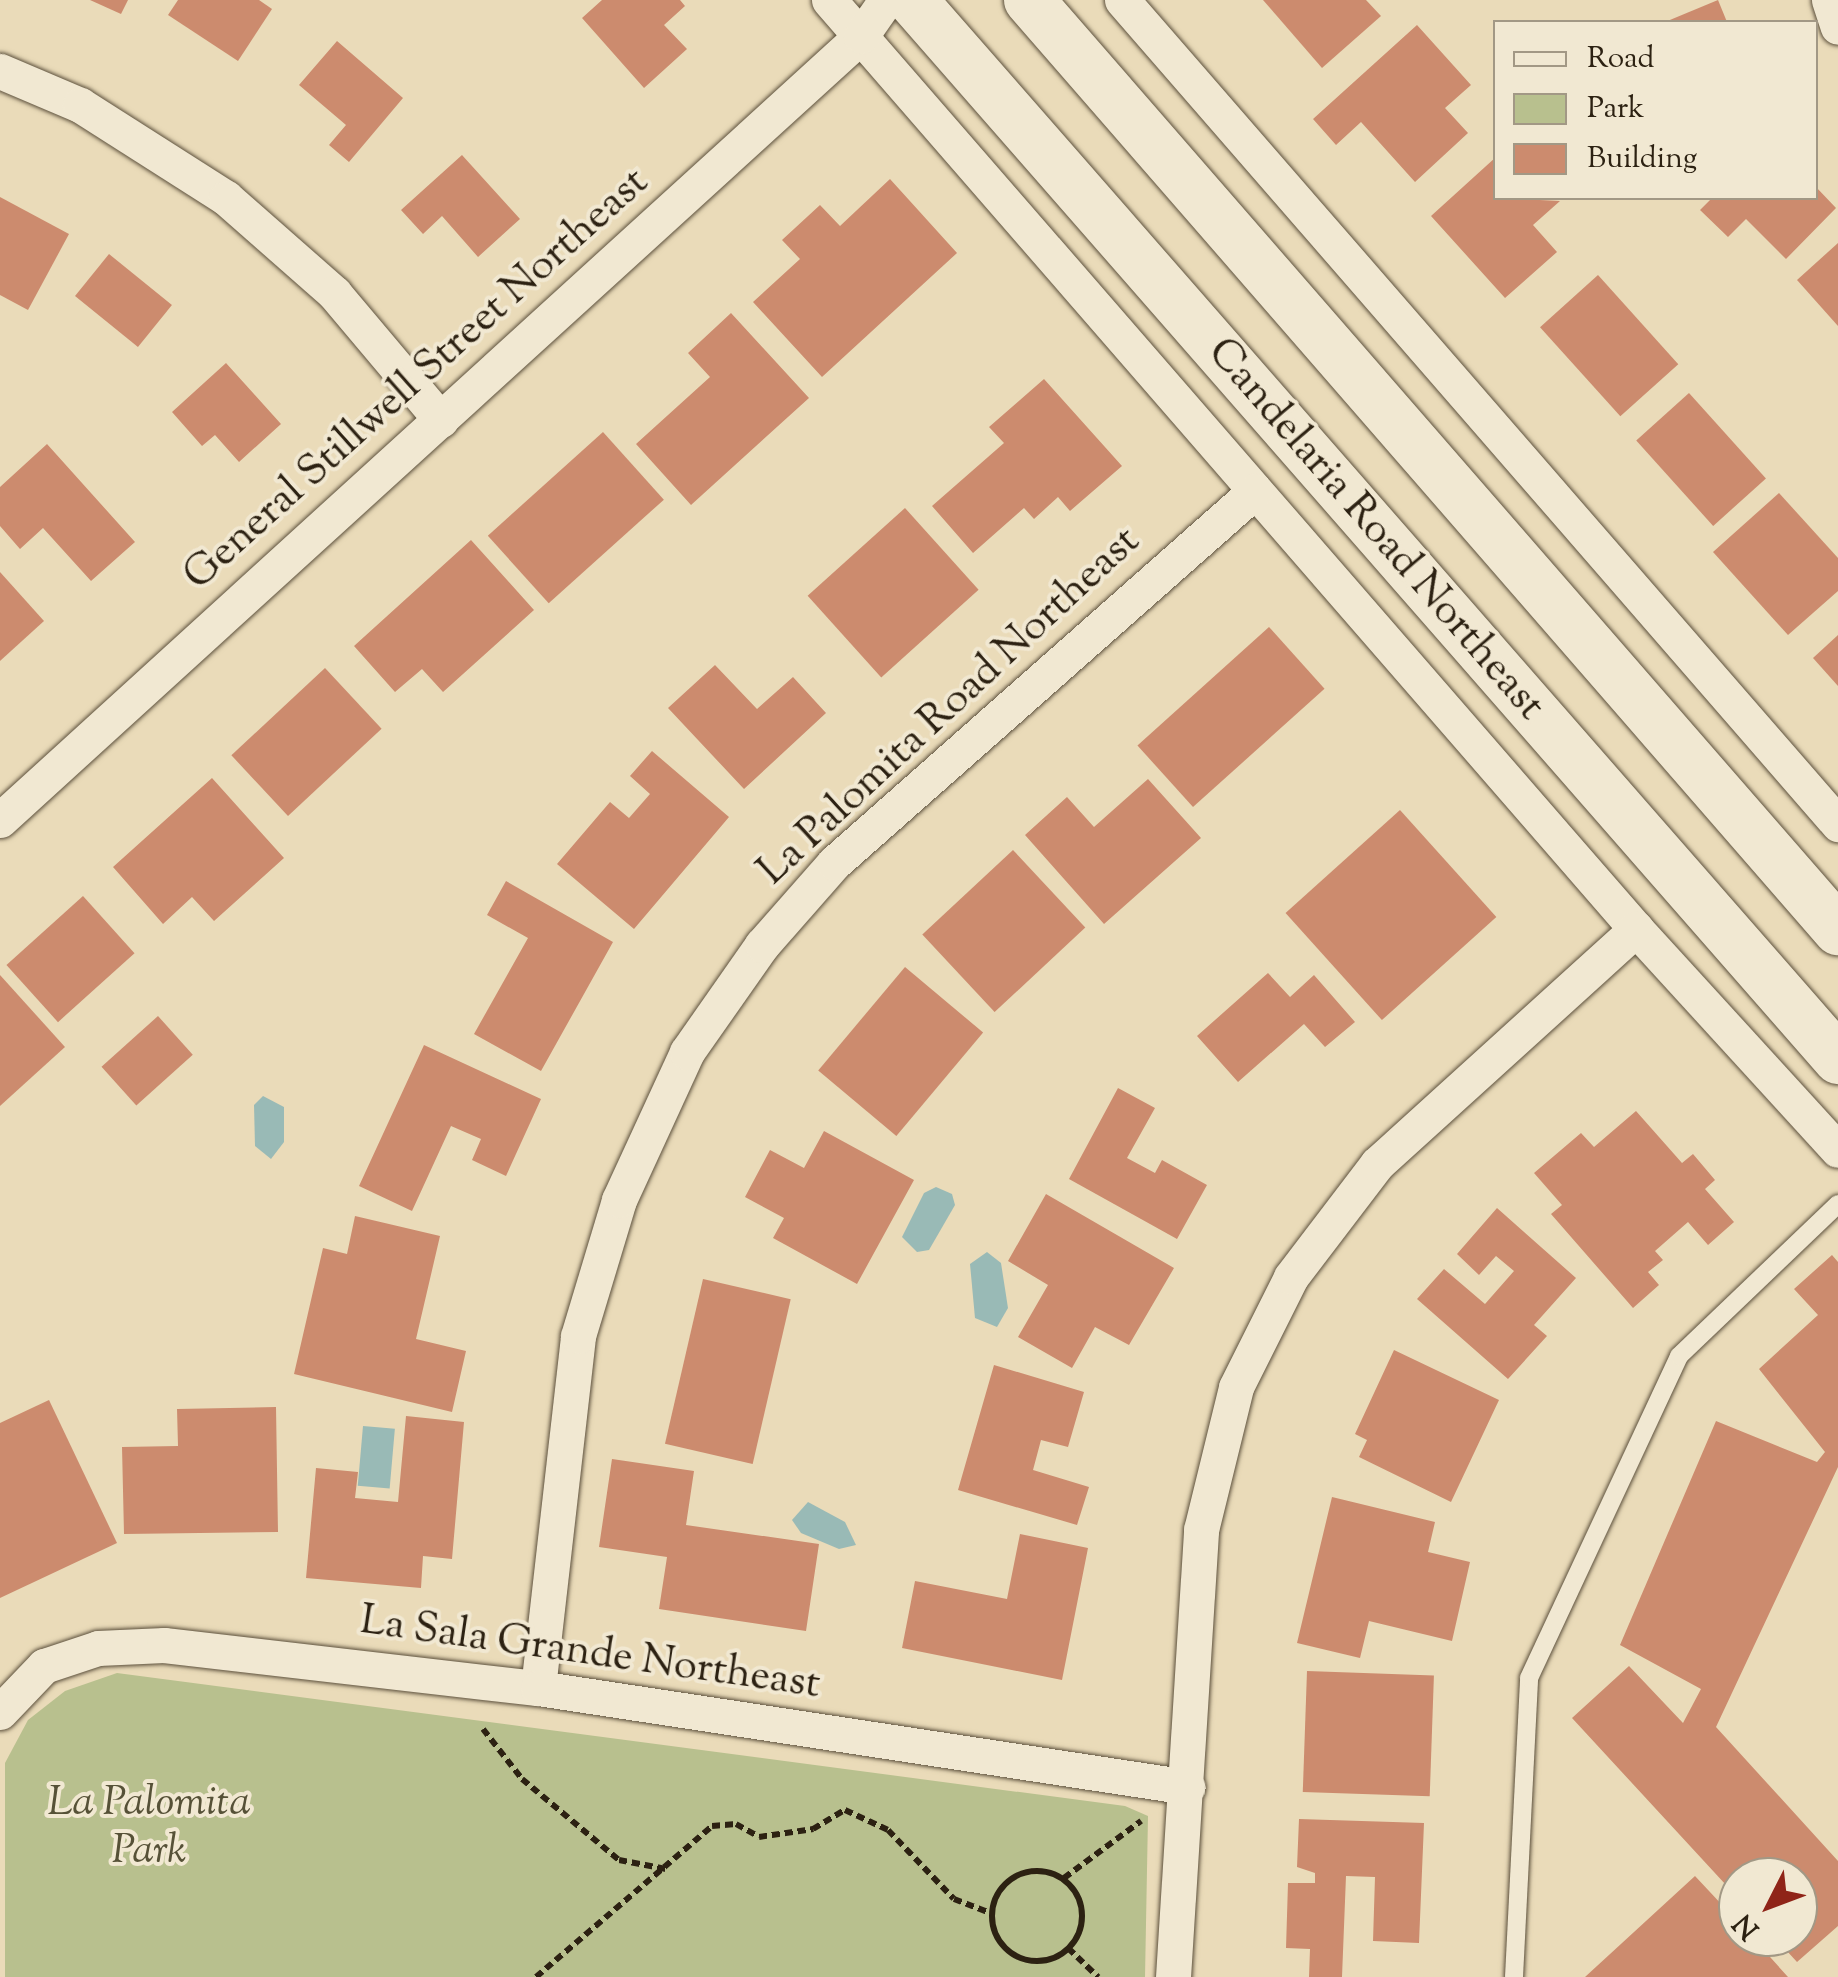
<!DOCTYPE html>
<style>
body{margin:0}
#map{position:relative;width:1838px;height:1977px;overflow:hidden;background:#eadbb9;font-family:"Sorts Mill Goudy",serif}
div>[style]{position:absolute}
.green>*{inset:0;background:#b8c08e}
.water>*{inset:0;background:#99bab6;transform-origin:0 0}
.building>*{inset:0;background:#cc8b6e;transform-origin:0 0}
.path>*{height:6px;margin-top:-3px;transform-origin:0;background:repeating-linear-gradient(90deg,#2c2112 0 8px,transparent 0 13px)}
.path>.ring{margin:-3px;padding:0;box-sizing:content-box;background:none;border:6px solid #2c2112;border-radius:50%}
.roads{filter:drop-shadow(0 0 2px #5c503c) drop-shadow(0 0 2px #5c503c)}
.lane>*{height:18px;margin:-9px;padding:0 9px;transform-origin:9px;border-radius:9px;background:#f1e8d2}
.street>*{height:35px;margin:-17.5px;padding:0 17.5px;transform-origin:17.5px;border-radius:17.5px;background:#f1e8d2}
.secondary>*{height:50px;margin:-25px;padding:0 25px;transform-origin:25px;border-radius:25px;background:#f1e8d2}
span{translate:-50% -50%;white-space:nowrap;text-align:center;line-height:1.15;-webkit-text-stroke:8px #f1e8d2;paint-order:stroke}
.street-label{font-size:42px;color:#2c2112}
.park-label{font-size:42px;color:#565137;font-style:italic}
.legend{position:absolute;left:1493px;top:20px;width:325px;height:180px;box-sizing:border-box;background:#f1e8d2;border:2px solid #a29885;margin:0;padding:12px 18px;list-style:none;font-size:30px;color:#2c2112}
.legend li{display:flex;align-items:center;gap:20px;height:50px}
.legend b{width:50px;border:2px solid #a29885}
.north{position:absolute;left:1718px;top:1857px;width:100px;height:100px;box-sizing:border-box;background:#f1e8d2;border:2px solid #a29885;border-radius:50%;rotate:228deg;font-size:28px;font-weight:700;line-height:40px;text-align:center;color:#2c2112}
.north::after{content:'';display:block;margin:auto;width:35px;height:45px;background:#8f2418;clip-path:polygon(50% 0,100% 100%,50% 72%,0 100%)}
</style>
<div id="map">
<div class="green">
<div style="clip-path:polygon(117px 1673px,1125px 1806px,1148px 1816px,1145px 1977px,5px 1977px,5px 1763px,28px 1720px,65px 1691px)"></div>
</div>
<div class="water">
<div style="clip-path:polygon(263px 1096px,284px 1107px,284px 1142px,271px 1159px,255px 1146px,254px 1105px)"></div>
<div style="clip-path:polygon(936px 1187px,952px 1194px,955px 1205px,929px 1250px,917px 1252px,902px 1237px,924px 1193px)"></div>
<div style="clip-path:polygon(987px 1252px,1001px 1263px,1008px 1308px,997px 1327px,975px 1318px,970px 1264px)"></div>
<div style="left:363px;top:1426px;width:32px;height:60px;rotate:5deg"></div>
<div style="clip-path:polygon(808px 1502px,845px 1522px,856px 1545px,839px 1549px,801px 1533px,792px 1520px)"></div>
</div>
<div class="building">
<div style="clip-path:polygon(90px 0,128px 0,121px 14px)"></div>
<div style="clip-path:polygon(178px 0,259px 0,272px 9px,238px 61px,168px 15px)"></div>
<div style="clip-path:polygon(602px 0,680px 0,685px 6px,664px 25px,687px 49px,644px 88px,582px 18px)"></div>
<div style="clip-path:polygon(1263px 0,1366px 0,1381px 16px,1322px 68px)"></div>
<div style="clip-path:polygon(1718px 0,1727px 22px,1665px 22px)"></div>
<div style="clip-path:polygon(1417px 25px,1471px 85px,1445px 108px,1468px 133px,1415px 182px,1361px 122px,1336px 145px,1313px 119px)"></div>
<div style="clip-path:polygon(337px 41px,403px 98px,349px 162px,329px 145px,346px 125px,299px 85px)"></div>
<div style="clip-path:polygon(462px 155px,520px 219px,478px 257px,442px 216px,423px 234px,401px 210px)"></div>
<div style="clip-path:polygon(1496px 157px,1496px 198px,1560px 201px,1533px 225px,1557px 252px,1505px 298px,1431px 216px)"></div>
<div style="clip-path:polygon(890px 179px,957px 253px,822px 377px,753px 302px,800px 259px,782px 240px,820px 205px,840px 226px)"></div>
<div style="clip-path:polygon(1816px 187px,1836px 208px,1786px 259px,1746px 219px,1728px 237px,1700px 210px,1712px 198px,1816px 198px)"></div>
<div style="clip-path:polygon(0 197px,69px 234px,28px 310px,0 295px)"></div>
<div style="clip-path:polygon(1838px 243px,1838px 326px,1797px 280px)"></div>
<div style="left:109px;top:254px;width:81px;height:54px;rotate:39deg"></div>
<div style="left:1598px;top:275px;width:120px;height:78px;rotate:48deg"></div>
<div style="clip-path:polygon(731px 313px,809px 398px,691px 505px,636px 444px,710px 377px,688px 353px)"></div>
<div style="clip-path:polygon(226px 363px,281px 424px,239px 462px,215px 435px,202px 446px,172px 412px)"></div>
<div style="clip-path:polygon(1044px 379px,1122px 466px,1070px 511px,1058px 497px,1034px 519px,1024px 508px,973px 553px,932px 506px,1004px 443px,989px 427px)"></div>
<div style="left:1689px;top:393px;width:115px;height:71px;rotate:48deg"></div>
<div style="left:603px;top:432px;width:91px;height:155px;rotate:48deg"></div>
<div style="clip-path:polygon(47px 444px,135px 542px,91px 581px,43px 528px,20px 549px,0 526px,0 487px)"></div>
<div style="clip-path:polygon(1779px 493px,1838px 558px,1838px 591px,1788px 635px,1713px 552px)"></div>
<div style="left:905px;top:508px;width:110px;height:131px;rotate:48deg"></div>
<div style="clip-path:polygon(471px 540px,534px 610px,443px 692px,422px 669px,395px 692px,354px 646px)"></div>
<div style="clip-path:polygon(0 572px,44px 621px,0 661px)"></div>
<div style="left:1269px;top:627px;width:83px;height:177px;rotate:48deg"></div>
<div style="clip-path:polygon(1838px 635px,1838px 686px,1813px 658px)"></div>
<div style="clip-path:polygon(715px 665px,757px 709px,793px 677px,826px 713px,744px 789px,668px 708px)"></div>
<div style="left:325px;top:668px;width:83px;height:128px;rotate:47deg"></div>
<div style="clip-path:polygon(652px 751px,729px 817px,634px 929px,557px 864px,610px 802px,629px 818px,650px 794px,630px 776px)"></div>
<div style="clip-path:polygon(212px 778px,284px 858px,214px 921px,192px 897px,163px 924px,113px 867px)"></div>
<div style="clip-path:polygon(1148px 779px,1201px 838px,1104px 924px,1025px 835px,1067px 797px,1094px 827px)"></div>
<div style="left:1400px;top:810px;width:144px;height:154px;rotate:48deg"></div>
<div style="left:1013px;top:850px;width:106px;height:124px;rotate:47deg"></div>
<div style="clip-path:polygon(506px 881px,613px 942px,541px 1071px,474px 1034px,528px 938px,487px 915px)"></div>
<div style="left:83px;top:896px;width:77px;height:103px;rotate:48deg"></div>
<div style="left:905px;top:967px;width:102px;height:135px;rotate:40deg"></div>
<div style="clip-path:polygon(1268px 973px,1290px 997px,1314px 975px,1355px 1022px,1325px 1047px,1304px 1024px,1238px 1082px,1197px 1036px)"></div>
<div style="clip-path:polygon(0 975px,65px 1047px,0 1106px)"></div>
<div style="left:158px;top:1016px;width:52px;height:76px;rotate:48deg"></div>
<div style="clip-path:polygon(424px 1045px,541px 1099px,506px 1176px,472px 1160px,481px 1139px,451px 1126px,412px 1211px,359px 1186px)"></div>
<div style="clip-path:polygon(1118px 1088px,1155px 1108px,1127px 1158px,1155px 1173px,1162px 1160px,1207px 1185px,1177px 1239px,1069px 1179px)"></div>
<div style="clip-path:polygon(1636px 1111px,1682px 1163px,1693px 1154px,1715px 1180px,1705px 1189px,1734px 1222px,1708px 1245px,1688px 1222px,1655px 1251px,1663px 1260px,1648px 1272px,1659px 1285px,1633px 1308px,1551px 1214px,1562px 1205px,1534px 1173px,1581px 1133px,1594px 1147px)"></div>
<div style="clip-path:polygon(824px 1131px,914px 1180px,857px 1284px,773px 1238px,784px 1218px,745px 1197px,770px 1150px,804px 1168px)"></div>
<div style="clip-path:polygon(1046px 1194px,1174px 1268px,1129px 1345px,1095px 1327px,1072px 1368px,1018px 1337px,1048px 1285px,1008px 1261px)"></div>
<div style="clip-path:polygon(1497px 1208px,1576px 1278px,1534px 1325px,1547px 1336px,1508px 1379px,1417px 1299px,1444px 1269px,1485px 1304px,1514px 1271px,1496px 1256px,1479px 1275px,1457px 1254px)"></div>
<div style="clip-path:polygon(355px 1216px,440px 1236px,416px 1339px,466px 1351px,452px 1412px,294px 1374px,323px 1248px,347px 1254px)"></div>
<div style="clip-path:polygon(1832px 1255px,1838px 1262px,1838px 1467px,1716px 1727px,1838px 1861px,1838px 1926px,1797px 1962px,1774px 1937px,1798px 1937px,1798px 1877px,1738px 1877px,1738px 1898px,1572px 1718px,1629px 1666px,1683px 1723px,1701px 1689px,1620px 1645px,1716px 1421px,1817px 1462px,1825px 1452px,1759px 1369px,1818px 1315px,1794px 1289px)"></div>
<div style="left:703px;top:1279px;width:90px;height:169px;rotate:13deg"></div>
<div style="clip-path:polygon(1394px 1350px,1499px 1400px,1451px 1502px,1359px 1457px,1367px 1440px,1355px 1434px)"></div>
<div style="clip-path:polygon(994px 1365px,1084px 1392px,1068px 1447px,1041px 1440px,1033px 1470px,1089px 1487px,1077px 1525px,958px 1490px)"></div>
<div style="clip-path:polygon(49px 1400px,117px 1543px,0 1598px,0 1423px)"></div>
<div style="clip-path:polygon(276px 1407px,278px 1532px,124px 1534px,122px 1447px,178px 1446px,177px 1409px)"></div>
<div style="clip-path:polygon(406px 1416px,464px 1422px,452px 1559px,423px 1556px,421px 1588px,306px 1578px,316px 1468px,358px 1472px,355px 1498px,398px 1502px)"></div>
<div style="clip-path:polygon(612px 1459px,694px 1471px,686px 1525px,819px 1544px,806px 1631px,659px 1609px,667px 1557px,599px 1547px)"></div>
<div style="clip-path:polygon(1332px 1497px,1435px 1522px,1428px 1552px,1470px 1562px,1452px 1641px,1369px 1621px,1360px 1658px,1297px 1643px)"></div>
<div style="clip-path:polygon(1020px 1534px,1088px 1548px,1062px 1680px,902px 1648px,915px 1581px,1007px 1599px)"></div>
<div style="left:1307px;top:1671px;width:127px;height:121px;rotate:2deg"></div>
<div style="clip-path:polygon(1299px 1819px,1424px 1823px,1419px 1943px,1373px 1941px,1375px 1877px,1346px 1876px,1342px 1977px,1309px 1977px,1310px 1949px,1286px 1948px,1288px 1883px,1315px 1883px,1315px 1873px,1297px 1867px)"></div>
<div style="clip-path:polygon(1695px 1876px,1738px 1922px,1738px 1937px,1752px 1937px,1788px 1977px,1585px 1977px)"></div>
</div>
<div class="path">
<div style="left:483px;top:1729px;width:63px;rotate:52deg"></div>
<div style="left:522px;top:1779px;width:126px;rotate:39.9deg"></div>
<div style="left:619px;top:1860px;width:48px;rotate:10.8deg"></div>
<div class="ring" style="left:992px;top:1871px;width:84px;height:84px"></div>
<div style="left:1064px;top:1878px;width:96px;rotate:-36.5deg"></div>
<div style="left:1068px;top:1948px;width:42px;rotate:44deg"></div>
<div style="left:536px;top:1977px;width:232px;rotate:-40.6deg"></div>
<div style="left:712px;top:1826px;width:24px;rotate:-5deg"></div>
<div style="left:736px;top:1824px;width:26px;rotate:29deg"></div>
<div style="left:759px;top:1837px;width:55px;rotate:-8.4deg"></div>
<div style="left:813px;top:1829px;width:37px;rotate:-31deg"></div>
<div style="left:845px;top:1810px;width:47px;rotate:24.9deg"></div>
<div style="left:888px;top:1830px;width:95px;rotate:46.3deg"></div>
<div style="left:954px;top:1899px;width:40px;rotate:21deg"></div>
</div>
<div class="roads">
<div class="lane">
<div style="left:1514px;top:1977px;width:299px;rotate:-87.1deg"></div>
<div style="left:1529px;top:1678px;width:355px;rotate:-65deg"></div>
<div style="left:1679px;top:1356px;width:220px;rotate:-43.7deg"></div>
</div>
<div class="street">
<div style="left:829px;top:0;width:1231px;rotate:49.02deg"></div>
<div style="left:1636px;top:929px;width:299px;rotate:47.6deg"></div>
<div style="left:1122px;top:0;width:1092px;rotate:49.01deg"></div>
<div style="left:1829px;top:0;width:28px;rotate:72deg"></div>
<div style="left:0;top:71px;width:87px;rotate:23deg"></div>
<div style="left:80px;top:105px;width:173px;rotate:32.5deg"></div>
<div style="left:226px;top:198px;width:144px;rotate:41.3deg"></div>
<div style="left:334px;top:293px;width:166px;rotate:49.9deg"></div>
<div style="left:0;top:820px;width:1164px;rotate:-42.32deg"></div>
<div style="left:861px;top:36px;width:44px;rotate:-55.2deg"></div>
<div style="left:538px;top:1688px;width:354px;rotate:-83.5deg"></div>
<div style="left:578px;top:1336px;width:142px;rotate:-73.2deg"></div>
<div style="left:619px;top:1200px;width:163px;rotate:-65.3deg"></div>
<div style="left:687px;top:1052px;width:131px;rotate:-55deg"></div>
<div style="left:762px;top:945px;width:109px;rotate:-48.7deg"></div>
<div style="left:834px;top:863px;width:562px;rotate:-41.46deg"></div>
<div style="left:0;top:1712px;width:64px;rotate:-46.3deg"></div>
<div style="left:44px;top:1666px;width:57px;rotate:-18.4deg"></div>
<div style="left:98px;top:1648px;width:66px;rotate:-2.6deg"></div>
<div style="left:164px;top:1645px;width:376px;rotate:6.6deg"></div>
<div style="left:538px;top:1688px;width:657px;rotate:8.66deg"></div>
<div style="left:1173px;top:1977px;width:448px;rotate:-86.4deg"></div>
<div style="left:1201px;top:1530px;width:147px;rotate:-76.2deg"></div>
<div style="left:1236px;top:1387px;width:123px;rotate:-63.4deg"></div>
<div style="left:1291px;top:1277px;width:142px;rotate:-52.7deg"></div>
<div style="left:1377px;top:1164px;width:350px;rotate:-42.2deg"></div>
</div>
<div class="secondary">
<div style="left:912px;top:0;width:1407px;rotate:48.83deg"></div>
<div style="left:1029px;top:0;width:1233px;rotate:48.98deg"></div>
</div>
</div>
<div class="street-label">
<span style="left:417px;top:380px;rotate:-42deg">General Stillwell Street Northeast</span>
<span style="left:1375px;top:530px;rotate:49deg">Candelaria Road Northeast</span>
<span style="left:950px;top:707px;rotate:-43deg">La Palomita Road Northeast</span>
<span style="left:590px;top:1654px;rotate:8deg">La Sala Grande Northeast</span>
</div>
<div class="park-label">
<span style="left:149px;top:1828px">La Palomita<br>Park</span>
</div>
<ul class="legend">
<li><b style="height:12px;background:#f1e8d2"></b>Road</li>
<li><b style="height:28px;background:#b8c08e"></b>Park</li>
<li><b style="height:28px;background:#cc8b6e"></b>Building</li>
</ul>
<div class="north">N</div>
</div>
